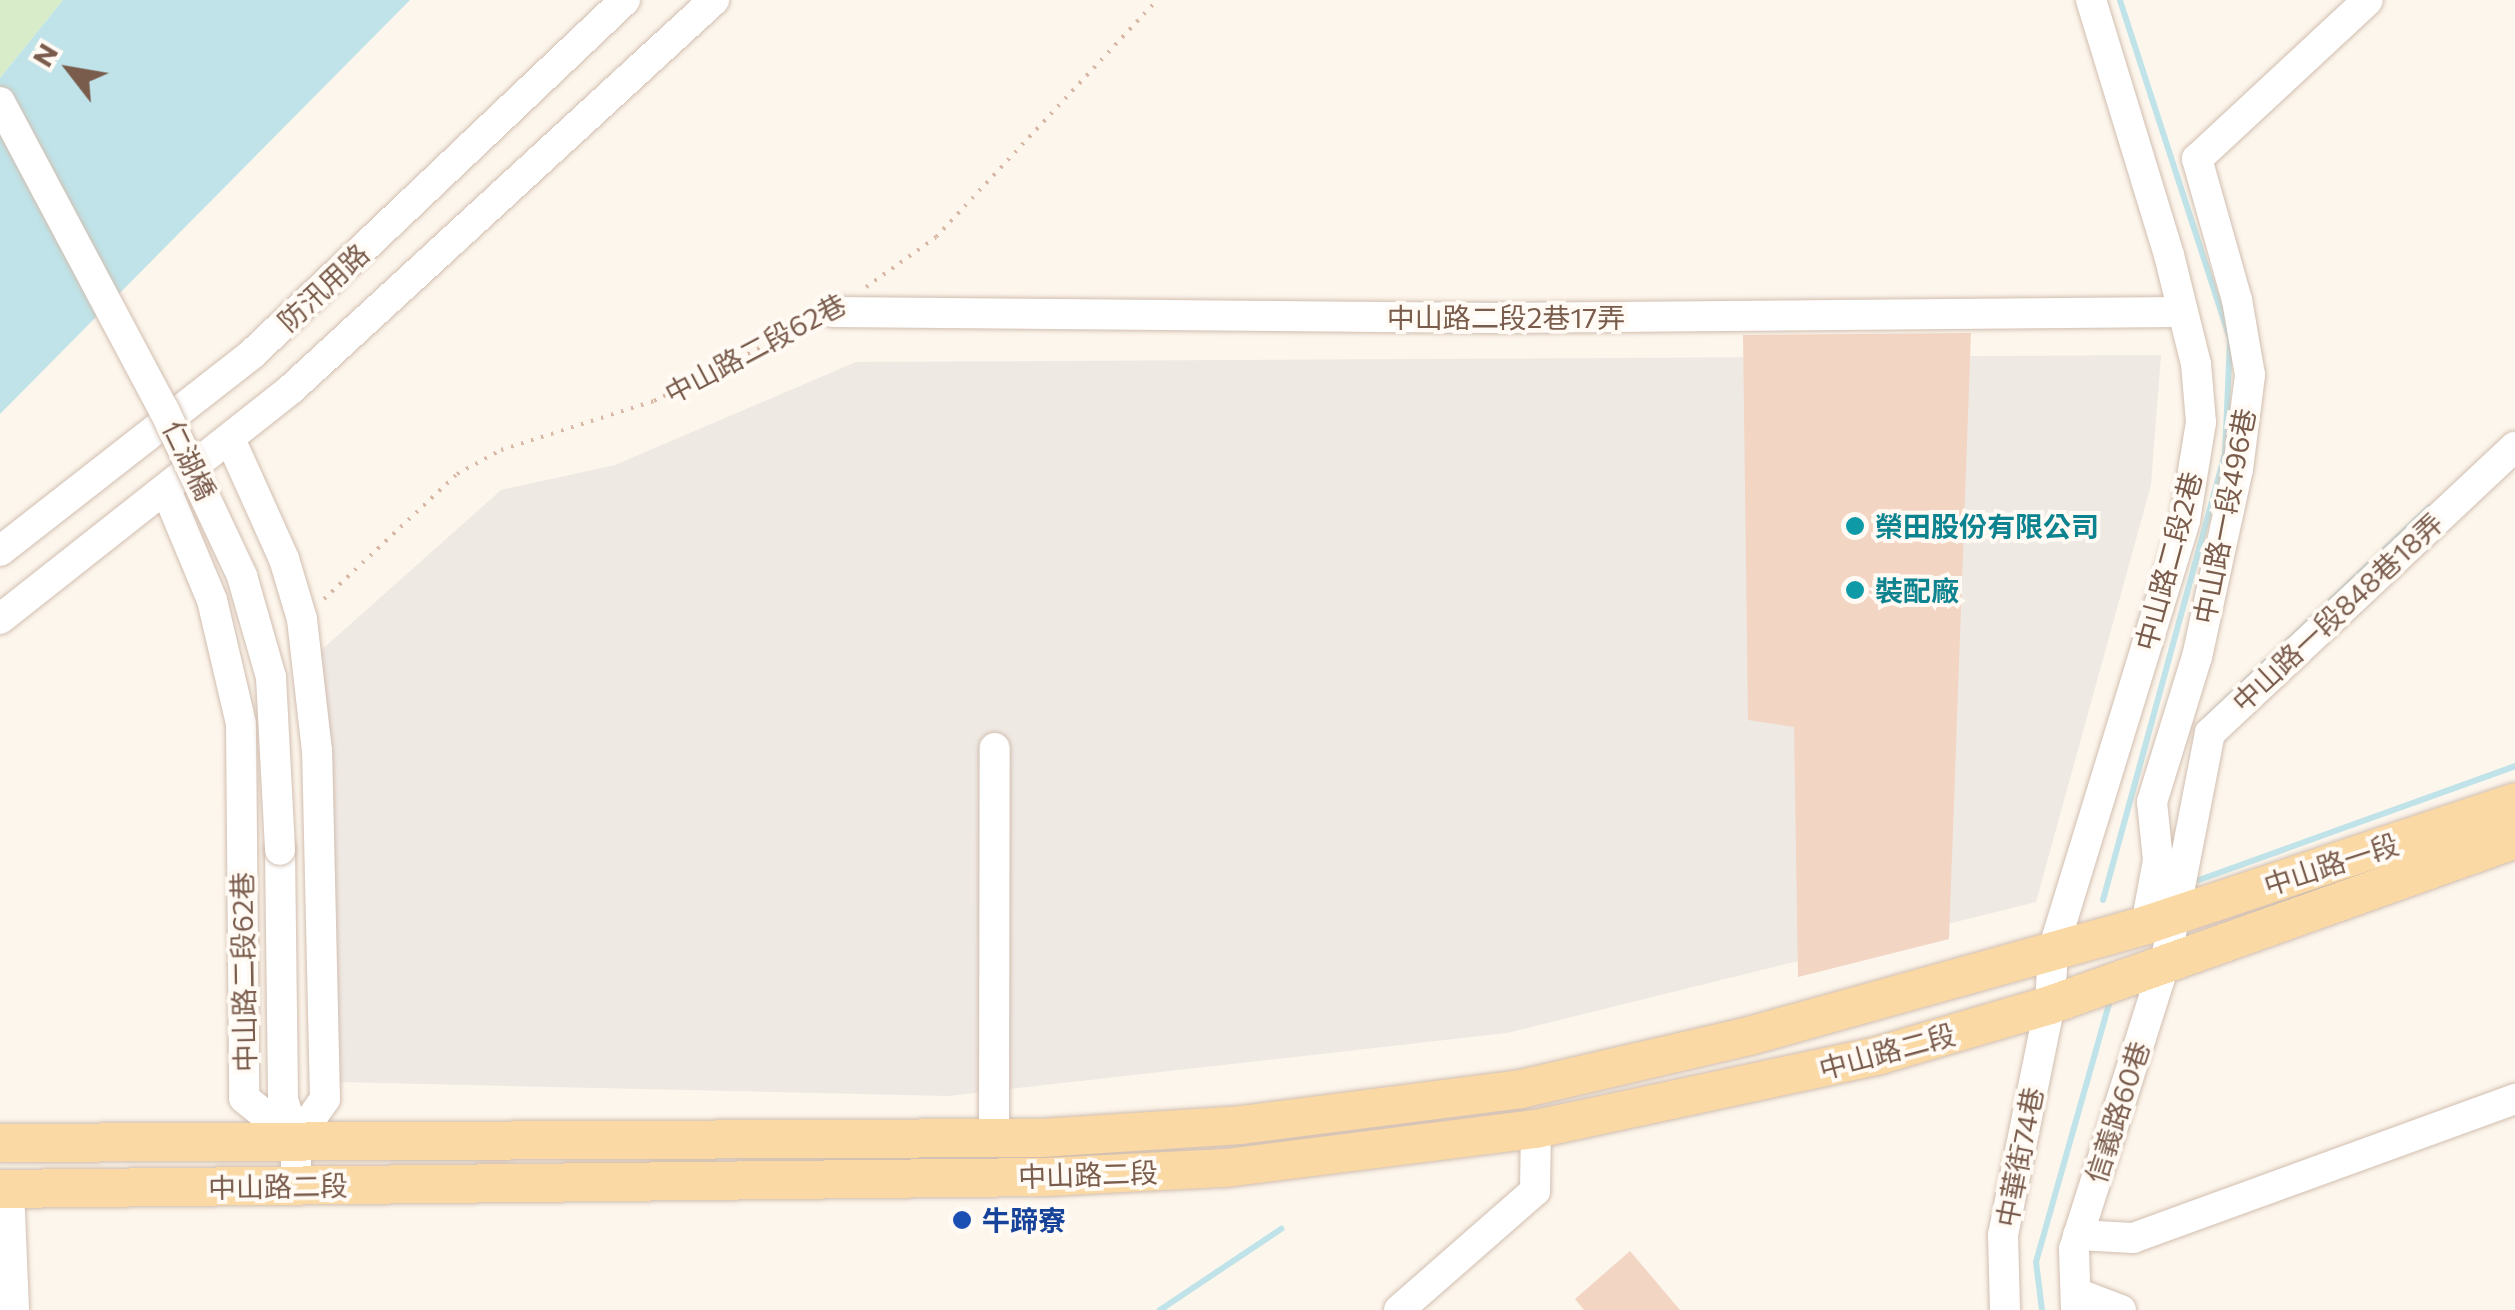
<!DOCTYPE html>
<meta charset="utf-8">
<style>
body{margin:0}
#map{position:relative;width:2515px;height:1310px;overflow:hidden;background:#fdf6ec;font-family:Commissioner,"Noto Sans TC",sans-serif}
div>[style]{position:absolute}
.industrial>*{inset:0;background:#efe9e4}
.green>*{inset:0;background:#d8ecc9}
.water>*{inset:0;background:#bfe3e8}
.stream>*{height:6px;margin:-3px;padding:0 3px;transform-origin:3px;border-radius:3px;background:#bfe3e8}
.building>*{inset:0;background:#f3d5c3}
.path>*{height:4px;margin-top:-2px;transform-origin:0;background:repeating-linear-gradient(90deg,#d9b8a5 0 2.5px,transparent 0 10.5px)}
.roads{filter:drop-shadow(0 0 2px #d1beb0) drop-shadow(0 0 2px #d1beb0)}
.minor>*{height:30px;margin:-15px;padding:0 15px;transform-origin:15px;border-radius:15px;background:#fff}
.major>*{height:38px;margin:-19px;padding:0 19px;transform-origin:19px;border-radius:19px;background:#fbd9a5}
.bridges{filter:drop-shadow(0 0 2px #d1beb0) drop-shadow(0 0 2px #d1beb0)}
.minor-bridge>*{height:30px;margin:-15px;padding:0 15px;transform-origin:15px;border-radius:15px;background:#fff}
.dots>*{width:28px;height:28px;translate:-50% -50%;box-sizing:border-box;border:5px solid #fffaf3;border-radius:50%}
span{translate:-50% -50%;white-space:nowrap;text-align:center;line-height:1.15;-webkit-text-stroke:8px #fffaf3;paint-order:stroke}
.street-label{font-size:28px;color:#7a5c4d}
.culture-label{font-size:28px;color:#0d838f;font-weight:700}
.left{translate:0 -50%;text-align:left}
.transit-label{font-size:28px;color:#164399;font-weight:700}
.north{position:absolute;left:20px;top:20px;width:100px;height:100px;-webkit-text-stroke:8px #fffaf3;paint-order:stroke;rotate:301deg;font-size:28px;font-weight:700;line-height:40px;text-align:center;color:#7a5c4d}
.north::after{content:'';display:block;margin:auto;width:35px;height:45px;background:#7a5c4d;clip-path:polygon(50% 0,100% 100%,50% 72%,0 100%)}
</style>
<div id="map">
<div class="industrial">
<div style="clip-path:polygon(2161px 355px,2151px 485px,2036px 902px,1507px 1033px,948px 1096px,338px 1082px,318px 653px,501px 490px,615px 465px,856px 362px)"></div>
</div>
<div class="green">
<div style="clip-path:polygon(0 0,63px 0,0 78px)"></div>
</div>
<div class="water">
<div style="clip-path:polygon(63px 0,410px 0,0 414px,0 78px)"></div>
</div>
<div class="stream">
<div style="left:2207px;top:718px;width:306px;rotate:-43.5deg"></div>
<div style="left:2199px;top:880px;width:336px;rotate:-19.8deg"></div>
<div style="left:2103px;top:900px;width:461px;rotate:-74.7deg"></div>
<div style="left:2225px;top:455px;width:116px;rotate:-87.5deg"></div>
<div style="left:2230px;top:339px;width:356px;rotate:-108deg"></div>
<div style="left:1160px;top:1310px;width:146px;rotate:-33.8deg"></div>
<div style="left:2042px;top:1310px;width:48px;rotate:-97.1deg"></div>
<div style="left:2036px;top:1262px;width:272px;rotate:-74.2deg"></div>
</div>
<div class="building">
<div style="clip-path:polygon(1971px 333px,1949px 939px,1798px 977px,1794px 727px,1748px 720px,1743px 335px)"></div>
<div style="clip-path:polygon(1630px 1251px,1680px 1310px,1584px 1310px,1575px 1299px)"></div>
</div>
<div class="path">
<div style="left:866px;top:287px;width:86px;rotate:-35.5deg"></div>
<div style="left:936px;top:237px;width:324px;rotate:-47deg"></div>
<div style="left:324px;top:599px;width:183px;rotate:-43.2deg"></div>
<div style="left:457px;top:474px;width:50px;rotate:-28.6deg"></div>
<div style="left:501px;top:450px;width:161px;rotate:-17.8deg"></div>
<div style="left:654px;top:401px;width:177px;rotate:-26.6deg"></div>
</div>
<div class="roads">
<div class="minor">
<div style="left:833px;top:312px;width:664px;rotate:0.52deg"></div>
<div style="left:1497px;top:318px;width:682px;rotate:-0.5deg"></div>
<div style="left:167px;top:492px;width:117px;rotate:67.4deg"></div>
<div style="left:212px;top:600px;width:127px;rotate:76.8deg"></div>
<div style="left:241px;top:724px;width:374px;rotate:89.5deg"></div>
<div style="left:244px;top:1098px;width:67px;rotate:38.9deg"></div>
<div style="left:296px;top:1140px;width:50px;rotate:-54.7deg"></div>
<div style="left:325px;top:1099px;width:348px;rotate:-91.3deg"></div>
<div style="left:317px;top:751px;width:133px;rotate:-96.5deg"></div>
<div style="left:302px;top:619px;width:63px;rotate:-106.7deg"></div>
<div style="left:284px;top:559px;width:129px;rotate:-114.2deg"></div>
<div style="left:0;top:551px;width:321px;rotate:-38deg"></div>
<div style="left:253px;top:353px;width:513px;rotate:-43.5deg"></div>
<div style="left:0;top:619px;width:371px;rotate:-38.3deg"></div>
<div style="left:291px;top:389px;width:575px;rotate:-42.6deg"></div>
<div style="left:280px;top:850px;width:250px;rotate:89.3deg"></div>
<div style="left:283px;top:1100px;width:42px;rotate:72deg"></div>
<div style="left:296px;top:1140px;width:47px;rotate:90deg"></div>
<div style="left:2146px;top:925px;width:66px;rotate:-79.5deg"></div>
<div style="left:2158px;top:860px;width:58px;rotate:-95.9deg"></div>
<div style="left:2152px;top:802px;width:152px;rotate:-72.8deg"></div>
<div style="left:2197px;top:657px;width:192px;rotate:-77.7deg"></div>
<div style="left:2238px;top:469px;width:95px;rotate:-82.7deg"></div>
<div style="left:2250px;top:375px;width:76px;rotate:-99.8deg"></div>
<div style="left:2237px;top:300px;width:147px;rotate:-105.8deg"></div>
<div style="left:2197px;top:159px;width:233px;rotate:-42.9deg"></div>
<div style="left:994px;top:1139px;width:391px;rotate:-89.9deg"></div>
<div style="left:9px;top:1189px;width:121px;rotate:87.6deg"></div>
<div style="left:2078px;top:1235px;width:55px;rotate:3.1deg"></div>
<div style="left:2133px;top:1238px;width:407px;rotate:-20deg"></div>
<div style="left:2076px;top:1293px;width:48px;rotate:20.7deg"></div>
<div style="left:1399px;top:1310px;width:181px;rotate:-41.2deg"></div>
<div style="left:1535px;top:1191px;width:62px;rotate:-89.1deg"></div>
<div style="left:2005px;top:1310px;width:75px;rotate:-91.5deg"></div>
<div style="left:2003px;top:1235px;width:235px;rotate:-78.5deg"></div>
<div style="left:2050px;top:1005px;width:55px;rotate:-86.9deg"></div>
<div style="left:2053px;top:950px;width:450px;rotate:-72.9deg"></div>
<div style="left:2185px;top:520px;width:99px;rotate:-80.7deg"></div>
<div style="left:2201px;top:422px;width:58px;rotate:-94.9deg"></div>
<div style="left:2196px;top:364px;width:112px;rotate:-103.9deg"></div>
<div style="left:2169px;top:255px;width:267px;rotate:-107deg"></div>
<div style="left:2076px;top:1310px;width:61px;rotate:-91.9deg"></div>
<div style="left:2074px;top:1249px;width:304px;rotate:-72.4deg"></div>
<div style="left:2166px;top:959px;width:230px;rotate:-79deg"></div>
<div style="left:2210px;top:733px;width:418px;rotate:-43.2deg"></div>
</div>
<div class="major">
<div style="left:0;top:1143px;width:1041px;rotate:-0.28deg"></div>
<div style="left:1041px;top:1138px;width:200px;rotate:-3.7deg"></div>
<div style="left:1241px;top:1125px;width:282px;rotate:-7.3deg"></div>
<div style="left:1521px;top:1089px;width:234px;rotate:-13.1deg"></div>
<div style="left:1749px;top:1036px;width:412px;rotate:-15.6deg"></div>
<div style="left:2146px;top:925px;width:389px;rotate:-18.4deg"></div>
<div style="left:0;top:1189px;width:1046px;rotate:-0.66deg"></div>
<div style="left:1046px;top:1177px;width:180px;rotate:-2.9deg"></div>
<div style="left:1226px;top:1168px;width:312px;rotate:-7.2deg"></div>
<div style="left:1536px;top:1129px;width:352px;rotate:-12.1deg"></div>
<div style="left:1880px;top:1055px;width:177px;rotate:-16.4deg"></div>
<div style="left:2050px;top:1005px;width:494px;rotate:-19.6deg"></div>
</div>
</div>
<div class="bridges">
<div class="minor-bridge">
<div style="left:0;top:102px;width:349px;rotate:62deg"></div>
<div style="left:164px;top:410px;width:183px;rotate:64.8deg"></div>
<div style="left:242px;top:576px;width:105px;rotate:74deg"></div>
<div style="left:271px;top:677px;width:173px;rotate:87deg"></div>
</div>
</div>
<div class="dots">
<div style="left:1855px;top:526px;background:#0f9aa8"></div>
<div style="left:1855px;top:590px;background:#0f9aa8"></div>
<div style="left:962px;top:1220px;background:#1a4fb4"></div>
</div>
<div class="street-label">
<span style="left:323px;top:287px;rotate:-43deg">防汛用路</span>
<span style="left:1506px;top:317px">中山路二段2巷17弄</span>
<span style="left:755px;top:348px;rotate:-28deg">中山路二段62巷</span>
<span style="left:190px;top:460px;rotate:64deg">仁湖橋</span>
<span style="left:2224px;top:516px;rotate:-79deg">中山路一段496巷</span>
<span style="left:2168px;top:561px;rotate:-75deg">中山路二段2巷</span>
<span style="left:2337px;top:612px;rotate:-43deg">中山路一段848巷18弄</span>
<span style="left:2331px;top:864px;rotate:-18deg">中山路一段</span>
<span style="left:243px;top:972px;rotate:-91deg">中山路二段62巷</span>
<span style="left:1887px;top:1051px;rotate:-15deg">中山路二段</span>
<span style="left:2117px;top:1112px;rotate:-72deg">信義路60巷</span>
<span style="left:2019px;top:1157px;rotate:-79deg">中華街74巷</span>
<span style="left:1088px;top:1174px;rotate:-2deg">中山路二段</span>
<span style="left:278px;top:1186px;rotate:-1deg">中山路二段</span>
</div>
<div class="culture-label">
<span class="left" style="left:1875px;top:526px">榮田股份有限公司</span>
<span class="left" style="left:1875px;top:590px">裝配廠</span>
</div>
<div class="transit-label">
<span class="left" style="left:982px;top:1220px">牛蹄寮</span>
</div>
<div class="north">N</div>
</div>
